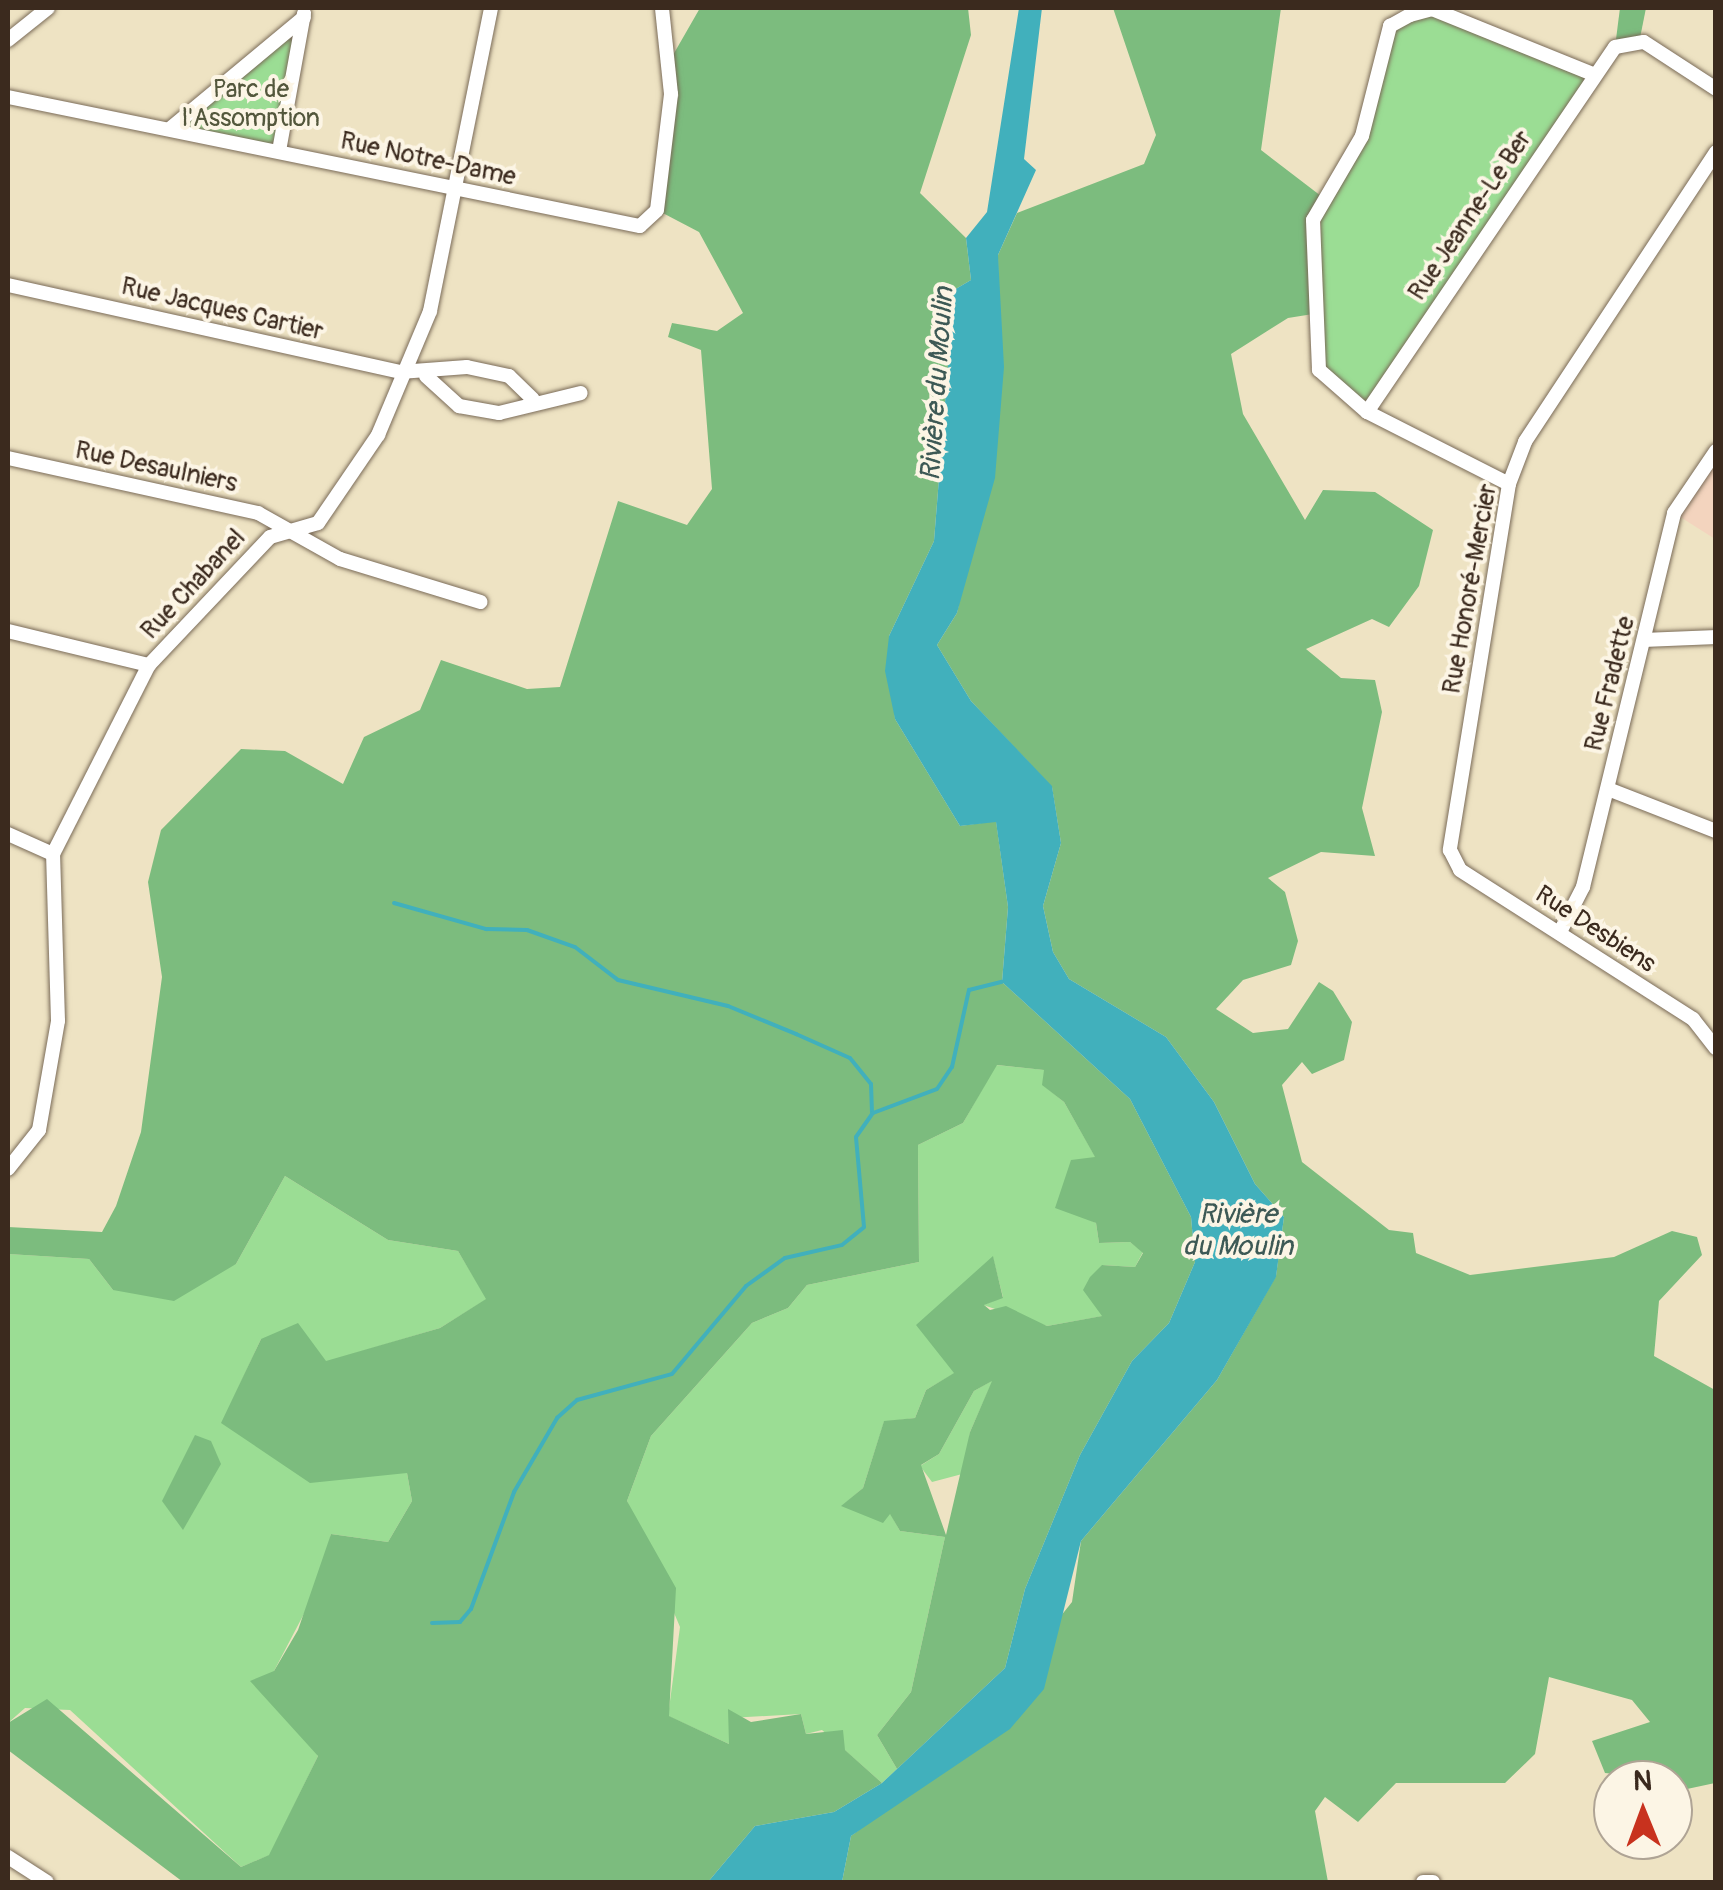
<!DOCTYPE html>
<meta charset="utf-8">
<style>
body{margin:0}
#map{position:relative;width:1723px;height:1890px;overflow:hidden;background:#eee3c3;font-family:Pangolin,sans-serif}
div>[style]{position:absolute}
.built>*{inset:0;background:#f3d4be}
.green>*{inset:0;background:#9bdd94}
.forest>*{inset:0;background:#7cbc7e}
.water>*{inset:0;background:#41b0bc}
.stream>*{height:4px;margin:-2px;padding:0 2px;transform-origin:2px;border-radius:2px;background:#41b0bc}
.roads{filter:drop-shadow(0 0 2px #7a6b58) drop-shadow(0 0 2px #7a6b58)}
.street>*{height:14px;margin:-7px;padding:0 7px;transform-origin:7px;border-radius:7px;background:#fff}
span{translate:-50% -50%;white-space:nowrap;text-align:center;line-height:1.15;-webkit-text-stroke:8px #fcf5e5;paint-order:stroke}
.park-label{font-size:25px;color:#53573c}
.street-label{font-size:25px;color:#3b2a1e}
.water-label{font-size:28px;color:#3d5955;font-style:italic}
.frame{position:absolute;inset:0;border:10px solid #3b2a1e;pointer-events:none}
.north{position:absolute;left:1593px;top:1760px;width:100px;height:100px;box-sizing:border-box;background:#fcf5e5;border:2px solid #afa495;border-radius:50%;rotate:359deg;font-size:28px;font-weight:700;line-height:40px;text-align:center;color:#3b2a1e}
.north::after{content:'';display:block;margin:auto;width:35px;height:45px;background:#c8321e;clip-path:polygon(50% 0,100% 100%,50% 72%,0 100%)}
</style>
<div id="map">
<div class="built">
<div style="clip-path:polygon(1715px 452px,1715px 539px,1674px 513px)"></div>
</div>
<div class="green">
<div style="clip-path:polygon(1432px 9px,1593px 74px,1367px 412px,1319px 370px,1321px 196px,1354px 152px,1390px 26px)"></div>
<div style="clip-path:polygon(304px 17px,279px 151px,171px 128px)"></div>
<div style="clip-path:polygon(996px 1065px,1045px 1070px,1043px 1085px,1064px 1102px,1096px 1158px,1077px 1213px,1096px 1223px,1099px 1243px,1130px 1242px,1143px 1252px,1135px 1267px,1102px 1265px,1103px 1316px,1047px 1326px,983px 1305px,1003px 1297px,993px 1258px,955px 1373px,926px 1390px,915px 1418px,884px 1422px,863px 1488px,842px 1506px,890px 1513px,900px 1531px,945px 1537px,911px 1692px,877px 1735px,897px 1769px,882px 1783px,822px 1730px,806px 1734px,801px 1714px,729px 1718px,729px 1744px,668px 1716px,680px 1627px,627px 1501px,651px 1436px,752px 1323px,788px 1308px,807px 1285px,919px 1262px,918px 1145px,963px 1123px)"></div>
<div style="clip-path:polygon(285px 1176px,388px 1240px,458px 1251px,487px 1299px,440px 1328px,326px 1362px,261px 1339px,222px 1423px,370px 1473px,407px 1473px,412px 1501px,388px 1542px,331px 1534px,318px 1587px,274px 1671px,318px 1756px,270px 1855px,241px 1867px,70px 1710px,25px 1708px,8px 1723px,8px 1254px,89px 1259px,113px 1290px,236px 1264px)"></div>
<div style="clip-path:polygon(993px 1380px,970px 1432px,966px 1473px,932px 1482px,920px 1466px,939px 1454px,974px 1391px)"></div>
</div>
<div class="forest">
<div style="clip-path:polygon(evenodd,700px 8px,968px 8px,971px 35px,920px 193px,966px 238px,971px 280px,954px 290px,934px 541px,889px 636px,895px 719px,960px 826px,996px 821px,1008px 907px,1002px 982px,1130px 1099px,1191px 1217px,1195px 1262px,1169px 1323px,1132px 1361px,1080px 1455px,1025px 1589px,1005px 1668px,897px 1769px,877px 1735px,911px 1692px,945px 1537px,900px 1531px,890px 1514px,883px 1523px,841px 1506px,863px 1488px,884px 1421px,915px 1418px,926px 1390px,954px 1373px,916px 1325px,993px 1256px,1003px 1298px,984px 1305px,990px 1310px,1006px 1306px,1047px 1326px,1102px 1316px,1083px 1290px,1090px 1277px,1102px 1265px,1135px 1267px,1143px 1253px,1130px 1242px,1099px 1243px,1096px 1223px,1055px 1208px,1071px 1160px,1095px 1157px,1064px 1102px,1042px 1085px,1044px 1070px,997px 1065px,963px 1123px,918px 1145px,919px 1262px,807px 1285px,788px 1308px,752px 1323px,651px 1436px,627px 1501px,676px 1588px,669px 1716px,729px 1744px,728px 1709px,751px 1722px,801px 1714px,806px 1734px,843px 1730px,845px 1750px,882px 1783px,834px 1812px,755px 1826px,708px 1882px,183px 1882px,8px 1750px,8px 1723px,47px 1699px,241px 1867px,269px 1855px,318px 1756px,250px 1681px,274px 1671px,298px 1630px,331px 1534px,388px 1542px,412px 1501px,407px 1473px,310px 1483px,221px 1423px,261px 1339px,298px 1323px,326px 1361px,440px 1328px,486px 1299px,458px 1251px,388px 1240px,285px 1176px,236px 1264px,174px 1301px,113px 1290px,89px 1259px,8px 1254px,8px 1227px,102px 1232px,116px 1206px,141px 1132px,162px 977px,148px 882px,161px 830px,241px 749px,285px 751px,343px 784px,364px 737px,420px 710px,441px 660px,527px 689px,560px 687px,618px 501px,687px 525px,712px 489px,701px 350px,668px 337px,672px 323px,717px 331px,743px 313px,699px 232px,657px 210px,669px 62px,700px 8px,992px 1381px,970px 1432px,946px 1535px,921px 1465px,939px 1454px,974px 1391px,992px 1381px)"></div>
<div style="clip-path:polygon(1113px 8px,1281px 8px,1261px 150px,1321px 196px,1313px 314px,1288px 318px,1231px 354px,1243px 414px,1305px 520px,1323px 490px,1375px 492px,1433px 530px,1419px 586px,1389px 627px,1372px 619px,1306px 649px,1341px 678px,1375px 680px,1382px 712px,1362px 808px,1375px 856px,1321px 852px,1268px 878px,1285px 892px,1298px 941px,1291px 965px,1243px 980px,1216px 1009px,1253px 1033px,1288px 1029px,1319px 982px,1333px 991px,1352px 1022px,1344px 1060px,1312px 1074px,1302px 1062px,1282px 1085px,1302px 1162px,1389px 1230px,1413px 1233px,1416px 1253px,1470px 1275px,1614px 1257px,1672px 1231px,1697px 1237px,1702px 1255px,1659px 1301px,1654px 1356px,1715px 1390px,1715px 1783px,1673px 1792px,1673px 1780px,1605px 1773px,1592px 1741px,1650px 1722px,1632px 1700px,1549px 1677px,1535px 1754px,1505px 1783px,1396px 1783px,1358px 1822px,1325px 1797px,1315px 1811px,1328px 1882px,842px 1882px,851px 1836px,937px 1771px,1072px 1602px,1081px 1541px,1217px 1380px,1276px 1276px,1284px 1217px,1255px 1184px,1214px 1102px,1166px 1037px,1069px 979px,1053px 952px,1043px 906px,1061px 843px,1052px 787px,971px 701px,937px 645px,957px 613px,999px 414px,998px 255px,1017px 213px,1144px 164px,1156px 135px)"></div>
<div style="clip-path:polygon(1620px 8px,1646px 8px,1639px 43px,1615px 47px)"></div>
<div style="clip-path:polygon(195px 1435px,211px 1441px,221px 1464px,183px 1530px,162px 1501px)"></div>
</div>
<div class="water">
<div style="clip-path:polygon(1019px 8px,1042px 8px,1024px 159px,1036px 170px,998px 255px,1004px 367px,995px 478px,957px 613px,937px 645px,971px 701px,1052px 786px,1061px 843px,1043px 906px,1053px 952px,1069px 979px,1166px 1037px,1214px 1102px,1255px 1184px,1284px 1217px,1276px 1277px,1217px 1380px,1081px 1541px,1044px 1689px,1010px 1729px,851px 1836px,842px 1882px,708px 1882px,755px 1826px,834px 1812px,882px 1783px,1005px 1668px,1025px 1589px,1080px 1455px,1132px 1361px,1169px 1323px,1195px 1262px,1191px 1217px,1130px 1099px,1002px 982px,1008px 907px,996px 822px,960px 826px,895px 719px,885px 671px,889px 636px,934px 541px,954px 290px,971px 280px,966px 238px,987px 212px)"></div>
</div>
<div class="stream">
<div style="left:394px;top:903px;width:96px;rotate:15.8deg"></div>
<div style="left:486px;top:929px;width:41px;rotate:1.4deg"></div>
<div style="left:527px;top:930px;width:51px;rotate:19.5deg"></div>
<div style="left:575px;top:947px;width:54px;rotate:37.5deg"></div>
<div style="left:618px;top:980px;width:113px;rotate:13.3deg"></div>
<div style="left:728px;top:1006px;width:74px;rotate:22.4deg"></div>
<div style="left:796px;top:1034px;width:59px;rotate:24deg"></div>
<div style="left:850px;top:1058px;width:33px;rotate:51deg"></div>
<div style="left:871px;top:1084px;width:28px;rotate:88deg"></div>
<div style="left:432px;top:1623px;width:28px;rotate:-2deg"></div>
<div style="left:460px;top:1622px;width:17px;rotate:-50deg"></div>
<div style="left:471px;top:1609px;width:125px;rotate:-69.8deg"></div>
<div style="left:514px;top:1492px;width:86px;rotate:-59.8deg"></div>
<div style="left:557px;top:1418px;width:27px;rotate:-42deg"></div>
<div style="left:577px;top:1400px;width:98px;rotate:-15.3deg"></div>
<div style="left:672px;top:1374px;width:115px;rotate:-49.9deg"></div>
<div style="left:746px;top:1286px;width:48px;rotate:-35.7deg"></div>
<div style="left:785px;top:1258px;width:58px;rotate:-12.8deg"></div>
<div style="left:842px;top:1245px;width:28px;rotate:-39deg"></div>
<div style="left:864px;top:1227px;width:90px;rotate:-95.1deg"></div>
<div style="left:856px;top:1137px;width:29px;rotate:-55deg"></div>
<div style="left:873px;top:1113px;width:68px;rotate:-20.6deg"></div>
<div style="left:937px;top:1089px;width:27px;rotate:-56deg"></div>
<div style="left:952px;top:1067px;width:79px;rotate:-77.6deg"></div>
<div style="left:969px;top:990px;width:34px;rotate:-14deg"></div>
</div>
<div class="roads">
<div class="street">
<div style="left:8px;top:40px;width:51px;rotate:-38.7deg"></div>
<div style="left:8px;top:97px;width:645px;rotate:11.54deg"></div>
<div style="left:640px;top:226px;width:23px;rotate:-43deg"></div>
<div style="left:657px;top:210px;width:117px;rotate:-83.1deg"></div>
<div style="left:671px;top:94px;width:86px;rotate:-96deg"></div>
<div style="left:171px;top:128px;width:173px;rotate:-39.8deg"></div>
<div style="left:279px;top:151px;width:140px;rotate:-79.7deg"></div>
<div style="left:1716px;top:152px;width:347px;rotate:123.4deg"></div>
<div style="left:1525px;top:442px;width:45px;rotate:110.9deg"></div>
<div style="left:1509px;top:484px;width:371px;rotate:99.2deg"></div>
<div style="left:1450px;top:850px;width:22px;rotate:63deg"></div>
<div style="left:1460px;top:870px;width:277px;rotate:32.6deg"></div>
<div style="left:1693px;top:1019px;width:37px;rotate:52deg"></div>
<div style="left:8px;top:285px;width:402px;rotate:12.5deg"></div>
<div style="left:400px;top:372px;width:67px;rotate:-4.3deg"></div>
<div style="left:467px;top:367px;width:43px;rotate:12.1deg"></div>
<div style="left:509px;top:376px;width:33px;rotate:44deg"></div>
<div style="left:426px;top:376px;width:45px;rotate:42.3deg"></div>
<div style="left:459px;top:406px;width:41px;rotate:9.9deg"></div>
<div style="left:499px;top:413px;width:84px;rotate:-13.7deg"></div>
<div style="left:1367px;top:412px;width:441px;rotate:-55.8deg"></div>
<div style="left:1615px;top:47px;width:29px;rotate:-10deg"></div>
<div style="left:1644px;top:42px;width:86px;rotate:33.1deg"></div>
<div style="left:8px;top:458px;width:256px;rotate:12.4deg"></div>
<div style="left:258px;top:513px;width:94px;rotate:29.3deg"></div>
<div style="left:340px;top:559px;width:147px;rotate:17deg"></div>
<div style="left:1509px;top:484px;width:159px;rotate:-153.1deg"></div>
<div style="left:1367px;top:412px;width:64px;rotate:-138.8deg"></div>
<div style="left:1319px;top:370px;width:150px;rotate:-92.3deg"></div>
<div style="left:1313px;top:220px;width:97px;rotate:-59.7deg"></div>
<div style="left:1362px;top:136px;width:114px;rotate:-75.7deg"></div>
<div style="left:1390px;top:26px;width:23px;rotate:-29deg"></div>
<div style="left:1410px;top:15px;width:23px;rotate:-15deg"></div>
<div style="left:1432px;top:9px;width:174px;rotate:22deg"></div>
<div style="left:8px;top:631px;width:145px;rotate:13.6deg"></div>
<div style="left:1644px;top:640px;width:72px;rotate:-2.4deg"></div>
<div style="left:1608px;top:789px;width:116px;rotate:21.3deg"></div>
<div style="left:8px;top:834px;width:49px;rotate:24deg"></div>
<div style="left:1560px;top:932px;width:51px;rotate:-62.9deg"></div>
<div style="left:1583px;top:887px;width:385px;rotate:-76.3deg"></div>
<div style="left:1674px;top:513px;width:75px;rotate:-55.9deg"></div>
<div style="left:8px;top:1169px;width:50px;rotate:-51.5deg"></div>
<div style="left:39px;top:1130px;width:111px;rotate:-80.1deg"></div>
<div style="left:58px;top:1021px;width:167px;rotate:-91.7deg"></div>
<div style="left:53px;top:854px;width:212px;rotate:-63.1deg"></div>
<div style="left:149px;top:665px;width:176px;rotate:-46.6deg"></div>
<div style="left:270px;top:537px;width:50px;rotate:-16.3deg"></div>
<div style="left:318px;top:523px;width:107px;rotate:-55.7deg"></div>
<div style="left:378px;top:435px;width:134px;rotate:-67.2deg"></div>
<div style="left:430px;top:311px;width:309px;rotate:-78.6deg"></div>
<div style="left:8px;top:1857px;width:46px;rotate:32.7deg"></div>
<div style="left:1423px;top:1882px;width:10px"></div>
</div>
</div>
<div class="park-label">
<span style="left:251px;top:105px">Parc de<br>l'Assomption</span>
</div>
<div class="street-label">
<span style="left:428px;top:160px;rotate:12deg">Rue Notre-Dame</span>
<span style="left:1471px;top:216px;rotate:-56deg">Rue Jeanne-Le Ber</span>
<span style="left:222px;top:310px;rotate:13deg">Rue Jacques Cartier</span>
<span style="left:156px;top:468px;rotate:12deg">Rue Desaulniers</span>
<span style="left:194px;top:585px;rotate:-47deg">Rue Chabanel</span>
<span style="left:1471px;top:589px;rotate:-80deg">Rue Honoré-Mercier</span>
<span style="left:1611px;top:684px;rotate:-76deg">Rue Fradette</span>
<span style="left:1595px;top:930px;rotate:33deg">Rue Desbiens</span>
</div>
<div class="water-label">
<span style="left:938px;top:384px;rotate:-86deg">Rivière du Moulin</span>
<span style="left:1238px;top:1231px">Rivière<br>du Moulin</span>
</div>
<div class="frame"></div>
<div class="north">N</div>
</div>
